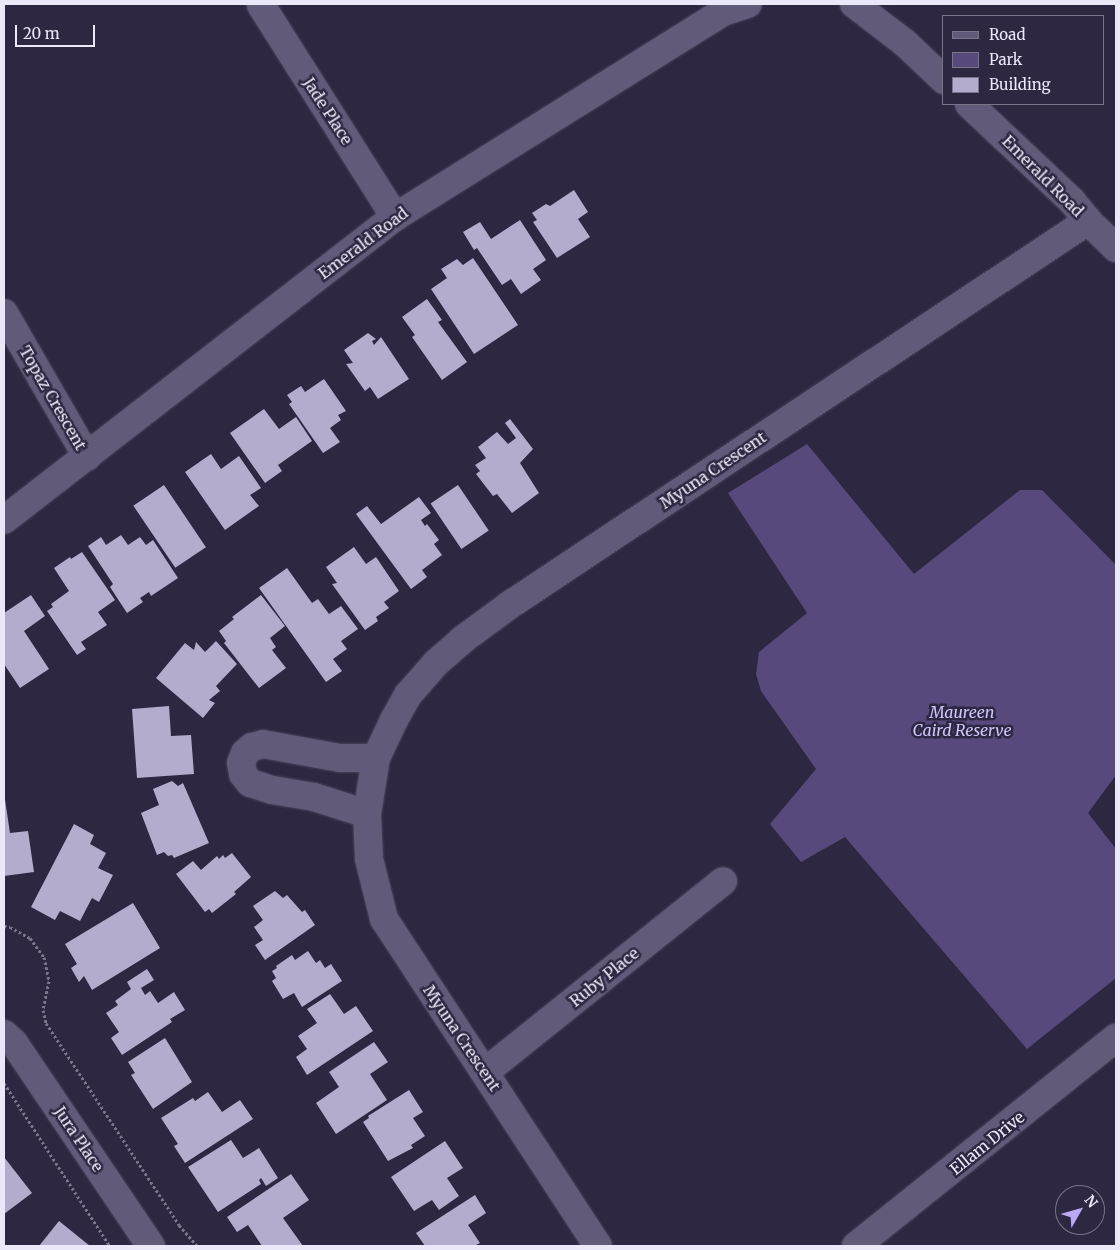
<!DOCTYPE html>
<style>
body{margin:0}
#map{position:relative;width:1120px;height:1250px;overflow:hidden;background:#2e2742;font-family:Merriweather,serif}
div>[style]{position:absolute}
.green>*{inset:0;background:#57497c}
.building>*{inset:0;background:#b3accd;transform-origin:0 0}
.path>*{height:3px;margin-top:-1.5px;transform-origin:0;background:repeating-linear-gradient(90deg,#7b758c 0 2.5px,transparent 0 5px)}
.roads{filter:drop-shadow(0 0 1px #4a445a) drop-shadow(0 0 1px #4a445a)}
.minor>*{height:28px;margin:-14px;padding:0 14px;transform-origin:14px;border-radius:14px;background:#615a78}
span{translate:-50% -50%;white-space:nowrap;text-align:center;line-height:1.15;-webkit-text-stroke:5px #2e2742;paint-order:stroke}
.street-label{font-size:16px;color:#ebe8f9}
.park-label{font-size:16px;color:#d2c6fb;font-style:italic}
.frame{position:absolute;inset:0;border:5px solid #ebe8f9;pointer-events:none}
.legend{position:absolute;left:942px;top:15px;width:162px;height:90px;box-sizing:border-box;background:#2e2742;border:1px solid #7a748b;margin:0;padding:6px 9px;list-style:none;font-size:15px;color:#ebe8f9}
.legend li{display:flex;align-items:center;gap:10px;height:25px}
.legend b{width:25px;border:1px solid #7a748b}
.north{position:absolute;left:1055px;top:1185px;width:50px;height:50px;box-sizing:border-box;background:#2e2742;border:1px solid #7a748b;border-radius:50%;rotate:52deg;font-size:14px;font-weight:700;line-height:20px;text-align:center;color:#ebe8f9}
.north::after{content:'';display:block;margin:auto;width:18px;height:22px;background:#bca9f5;clip-path:polygon(50% 0,100% 100%,50% 72%,0 100%)}
.scale{position:absolute;left:15px;top:25px;width:80px;height:22px;box-sizing:border-box;border:2px solid #ebe8f9;border-top:0;padding-left:6px;font-size:15px;line-height:18px;white-space:nowrap;color:#ebe8f9;-webkit-text-stroke:4px #2e2742;paint-order:stroke}
</style>
<div id="map">
<div class="green">
<div style="clip-path:polygon(807px 444px,914px 574px,1020px 490px,1042px 490px,1116px 565px,1116px 775px,1088px 813px,1116px 849px,1116px 978px,1027px 1049px,845px 837px,801px 862px,770px 824px,816px 769px,761px 691px,756px 674px,759px 652px,807px 613px,728px 493px)"></div>
</div>
<div class="building">
<div style="clip-path:polygon(574px 190px,588px 212px,578px 219px,590px 237px,557px 258px,533px 222px,537px 220px,532px 213px,546px 204px,550px 206px)"></div>
<div style="clip-path:polygon(520px 220px,546px 260px,533px 269px,541px 280px,521px 294px,511px 279px,502px 285px,477px 248px,474px 250px,463px 232px,480px 222px,491px 239px)"></div>
<div style="clip-path:polygon(473px 258px,518px 325px,474px 354px,431px 289px,447px 278px,441px 269px,457px 259px,463px 265px)"></div>
<div style="clip-path:polygon(427px 299px,442px 320px,438px 322px,467px 362px,442px 380px,412px 337px,415px 335px,402px 317px)"></div>
<div style="clip-path:polygon(368px 333px,376px 339px,372px 341px,374px 345px,381px 337px,409px 379px,378px 399px,370px 387px,365px 391px,346px 364px,353px 363px,344px 350px)"></div>
<div style="clip-path:polygon(324px 379px,346px 411px,338px 415px,341px 420px,330px 428px,340px 442px,323px 453px,289px 404px,292px 402px,287px 395px,301px 386px,305px 392px)"></div>
<div style="clip-path:polygon(264px 409px,279px 429px,296px 417px,312px 441px,278px 465px,282px 471px,265px 483px,230px 433px)"></div>
<div style="clip-path:polygon(510px 419px,533px 449px,520px 463px,539px 493px,512px 513px,497px 494px,493px 496px,476px 474px,480px 471px,475px 465px,486px 458px,478px 447px,497px 432px,508px 444px,516px 438px,505px 423px)"></div>
<div style="clip-path:polygon(211px 454px,221px 469px,239px 456px,261px 488px,250px 495px,259px 506px,225px 530px,185px 472px)"></div>
<div style="left:164px;top:485px;width:75px;height:37px;rotate:56deg"></div>
<div style="left:458px;top:485px;width:55px;height:33px;rotate:56deg"></div>
<div style="clip-path:polygon(419px 497px,431px 513px,421px 520px,425px 526px,427px 524px,439px 540px,434px 544px,442px 555px,422px 570px,427px 577px,411px 589px,356px 514px,367px 506px,381px 524px)"></div>
<div style="clip-path:polygon(121px 535px,128px 545px,140px 537px,146px 545px,153px 540px,178px 578px,151px 596px,149px 592px,140px 598px,143px 602px,127px 613px,110px 587px,113px 584px,88px 546px,101px 537px,106px 545px)"></div>
<div style="clip-path:polygon(354px 547px,366px 564px,376px 557px,399px 591px,384px 602px,389px 608px,376px 617px,378px 621px,365px 630px,332px 584px,337px 583px,326px 567px)"></div>
<div style="clip-path:polygon(82px 552px,115px 600px,98px 612px,107px 625px,81px 642px,86px 649px,77px 655px,47px 611px,53px 607px,51px 604px,69px 591px,54px 568px,70px 557px,71px 559px)"></div>
<div style="clip-path:polygon(287px 568px,312px 603px,318px 599px,329px 614px,341px 606px,358px 629px,341px 641px,347px 649px,333px 659px,342px 671px,326px 682px,259px 588px)"></div>
<div style="clip-path:polygon(31px 595px,45px 616px,24px 631px,49px 669px,20px 688px,4px 664px,4px 613px)"></div>
<div style="clip-path:polygon(261px 595px,285px 626px,270px 638px,276px 647px,272px 650px,286px 668px,259px 688px,224px 643px,226px 641px,219px 631px,234px 619px,232px 617px)"></div>
<div style="clip-path:polygon(216px 641px,237px 664px,216px 686px,220px 691px,209px 700px,215px 703px,203px 718px,156px 678px,185px 643px,194px 650px,196px 642px,205px 652px)"></div>
<div style="clip-path:polygon(169px 706px,171px 736px,191px 735px,194px 774px,137px 778px,132px 709px)"></div>
<div style="clip-path:polygon(172px 781px,178px 786px,183px 783px,209px 843px,174px 858px,172px 855px,168px 856px,164px 852px,157px 855px,141px 813px,159px 805px,153px 789px)"></div>
<div style="clip-path:polygon(4px 793px,10px 833px,28px 831px,34px 872px,4px 876px)"></div>
<div style="clip-path:polygon(74px 824px,94px 835px,90px 844px,106px 853px,98px 868px,113px 875px,99px 902px,92px 898px,80px 921px,60px 911px,55px 920px,31px 907px)"></div>
<div style="clip-path:polygon(232px 853px,251px 877px,234px 892px,236px 894px,212px 913px,209px 909px,205px 912px,176px 874px,193px 861px,201px 870px,217px 856px,219px 859px,223px 855px,225px 858px)"></div>
<div style="clip-path:polygon(275px 891px,283px 898px,287px 895px,302px 912px,305px 910px,315px 925px,265px 960px,255px 945px,263px 940px,254px 927px,263px 920px,253px 906px)"></div>
<div style="clip-path:polygon(133px 903px,160px 948px,92px 990px,84px 976px,79px 982px,71px 968px,77px 964px,65px 944px)"></div>
<div style="clip-path:polygon(308px 951px,316px 963px,320px 960px,325px 968px,331px 964px,342px 981px,302px 1007px,294px 993px,283px 999px,272px 981px,276px 978px,272px 971px,277px 968px,276px 966px,292px 955px,295px 960px)"></div>
<div style="clip-path:polygon(147px 969px,154px 980px,141px 988px,145px 995px,150px 991px,158px 1003px,174px 992px,185px 1010px,170px 1019px,172px 1022px,122px 1055px,111px 1038px,119px 1032px,106px 1013px,118px 1005px,115px 1001px,131px 989px,127px 982px)"></div>
<div style="clip-path:polygon(330px 994px,344px 1014px,356px 1006px,373px 1031px,307px 1075px,296px 1057px,307px 1049px,298px 1036px,317px 1023px,307px 1009px)"></div>
<div style="clip-path:polygon(165px 1038px,192px 1082px,153px 1109px,131px 1075px,135px 1073px,128px 1062px)"></div>
<div style="clip-path:polygon(374px 1042px,388px 1062px,370px 1074px,387px 1100px,336px 1134px,316px 1103px,339px 1087px,329px 1072px)"></div>
<div style="clip-path:polygon(409px 1090px,423px 1112px,413px 1118px,425px 1136px,411px 1145px,413px 1148px,388px 1161px,363px 1122px,369px 1118px,368px 1116px)"></div>
<div style="clip-path:polygon(208px 1092px,222px 1112px,240px 1100px,253px 1119px,185px 1163px,174px 1146px,178px 1144px,161px 1118px,193px 1098px,195px 1101px)"></div>
<div style="clip-path:polygon(231px 1140px,243px 1158px,259px 1148px,278px 1178px,266px 1186px,261px 1178px,259px 1180px,261px 1184px,218px 1212px,188px 1167px)"></div>
<div style="clip-path:polygon(445px 1141px,463px 1168px,447px 1178px,459px 1196px,439px 1210px,432px 1200px,414px 1211px,391px 1177px)"></div>
<div style="clip-path:polygon(4px 1157px,32px 1193px,4px 1214px)"></div>
<div style="clip-path:polygon(291px 1174px,309px 1200px,283px 1218px,303px 1246px,262px 1246px,248px 1225px,237px 1232px,227px 1217px)"></div>
<div style="clip-path:polygon(475px 1195px,486px 1213px,468px 1225px,480px 1243px,474px 1246px,425px 1246px,416px 1233px)"></div>
<div style="clip-path:polygon(59px 1221px,90px 1246px,39px 1246px)"></div>
</div>
<div class="path">
<div style="left:4px;top:926px;width:6px;rotate:9deg"></div>
<div style="left:10px;top:927px;width:23px;rotate:29deg"></div>
<div style="left:30px;top:938px;width:24px;rotate:54deg"></div>
<div style="left:44px;top:957px;width:25px;rotate:78deg"></div>
<div style="left:49px;top:981px;width:30px;rotate:102deg"></div>
<div style="left:43px;top:1010px;width:13px;rotate:77deg"></div>
<div style="left:46px;top:1023px;width:242px;rotate:56.6deg"></div>
<div style="left:179px;top:1225px;width:28px;rotate:49deg"></div>
<div style="left:4px;top:1083px;width:194px;rotate:57deg"></div>
</div>
<div class="roads">
<div class="minor">
<div style="left:854px;top:4px;width:64px;rotate:37.4deg"></div>
<div style="left:905px;top:43px;width:54px;rotate:43.5deg"></div>
<div style="left:261px;top:5px;width:251px;rotate:57.7deg"></div>
<div style="left:969px;top:104px;width:141px;rotate:43.3deg"></div>
<div style="left:1072px;top:201px;width:26px;rotate:51deg"></div>
<div style="left:1088px;top:221px;width:39px;rotate:44deg"></div>
<div style="left:4px;top:313px;width:166px;rotate:60deg"></div>
<div style="left:4px;top:520px;width:495px;rotate:-37.8deg"></div>
<div style="left:395px;top:217px;width:387px;rotate:-32deg"></div>
<div style="left:723px;top:12px;width:26px;rotate:-18deg"></div>
<div style="left:367px;top:814px;width:56px;rotate:-162.2deg"></div>
<div style="left:314px;top:797px;width:43px;rotate:-170.5deg"></div>
<div style="left:272px;top:790px;width:23px;rotate:-162deg"></div>
<div style="left:250px;top:783px;width:11px;rotate:-128deg"></div>
<div style="left:243px;top:774px;width:11px;rotate:-100deg"></div>
<div style="left:241px;top:763px;width:11px;rotate:-68deg"></div>
<div style="left:245px;top:753px;width:9px;rotate:-41deg"></div>
<div style="left:252px;top:747px;width:11px;rotate:-15deg"></div>
<div style="left:263px;top:744px;width:78px;rotate:10.3deg"></div>
<div style="left:340px;top:758px;width:36px"></div>
<div style="left:4px;top:1034px;width:13px;rotate:42deg"></div>
<div style="left:14px;top:1043px;width:245px;rotate:56deg"></div>
<div style="left:485px;top:1072px;width:305px;rotate:-38.7deg"></div>
<div style="left:598px;top:1246px;width:391px;rotate:-123.2deg"></div>
<div style="left:384px;top:919px;width:62px;rotate:-104deg"></div>
<div style="left:369px;top:859px;width:45px;rotate:-92.5deg"></div>
<div style="left:367px;top:814px;width:57px;rotate:-80.9deg"></div>
<div style="left:376px;top:758px;width:42px;rotate:-64.7deg"></div>
<div style="left:394px;top:720px;width:29px;rotate:-61deg"></div>
<div style="left:408px;top:695px;width:43px;rotate:-48.8deg"></div>
<div style="left:436px;top:663px;width:35px;rotate:-41deg"></div>
<div style="left:462px;top:640px;width:61px;rotate:-36.3deg"></div>
<div style="left:511px;top:604px;width:693px;rotate:-33.58deg"></div>
<div style="left:856px;top:1246px;width:333px;rotate:-38.7deg"></div>
</div>
</div>
<div class="street-label">
<span style="left:328px;top:111px;rotate:57deg">Jade Place</span>
<span style="left:1043px;top:176px;rotate:45deg">Emerald Road</span>
<span style="left:363px;top:243px;rotate:-37deg">Emerald Road</span>
<span style="left:53px;top:398px;rotate:60deg">Topaz Crescent</span>
<span style="left:713px;top:470px;rotate:-34deg">Myuna Crescent</span>
<span style="left:604px;top:977px;rotate:-39deg">Ruby Place</span>
<span style="left:462px;top:1038px;rotate:56deg">Myuna Crescent</span>
<span style="left:79px;top:1139px;rotate:56deg">Jura Place</span>
<span style="left:987px;top:1143px;rotate:-39deg">Ellam Drive</span>
</div>
<div class="park-label">
<span style="left:962px;top:721px">Maureen<br>Caird Reserve</span>
</div>
<div class="frame"></div>
<ul class="legend">
<li><b style="height:6px;background:#615a78"></b>Road</li>
<li><b style="height:14px;background:#57497c"></b>Park</li>
<li><b style="height:14px;background:#b3accd"></b>Building</li>
</ul>
<div class="north">N</div>
<div class="scale">20 m</div>
</div>
